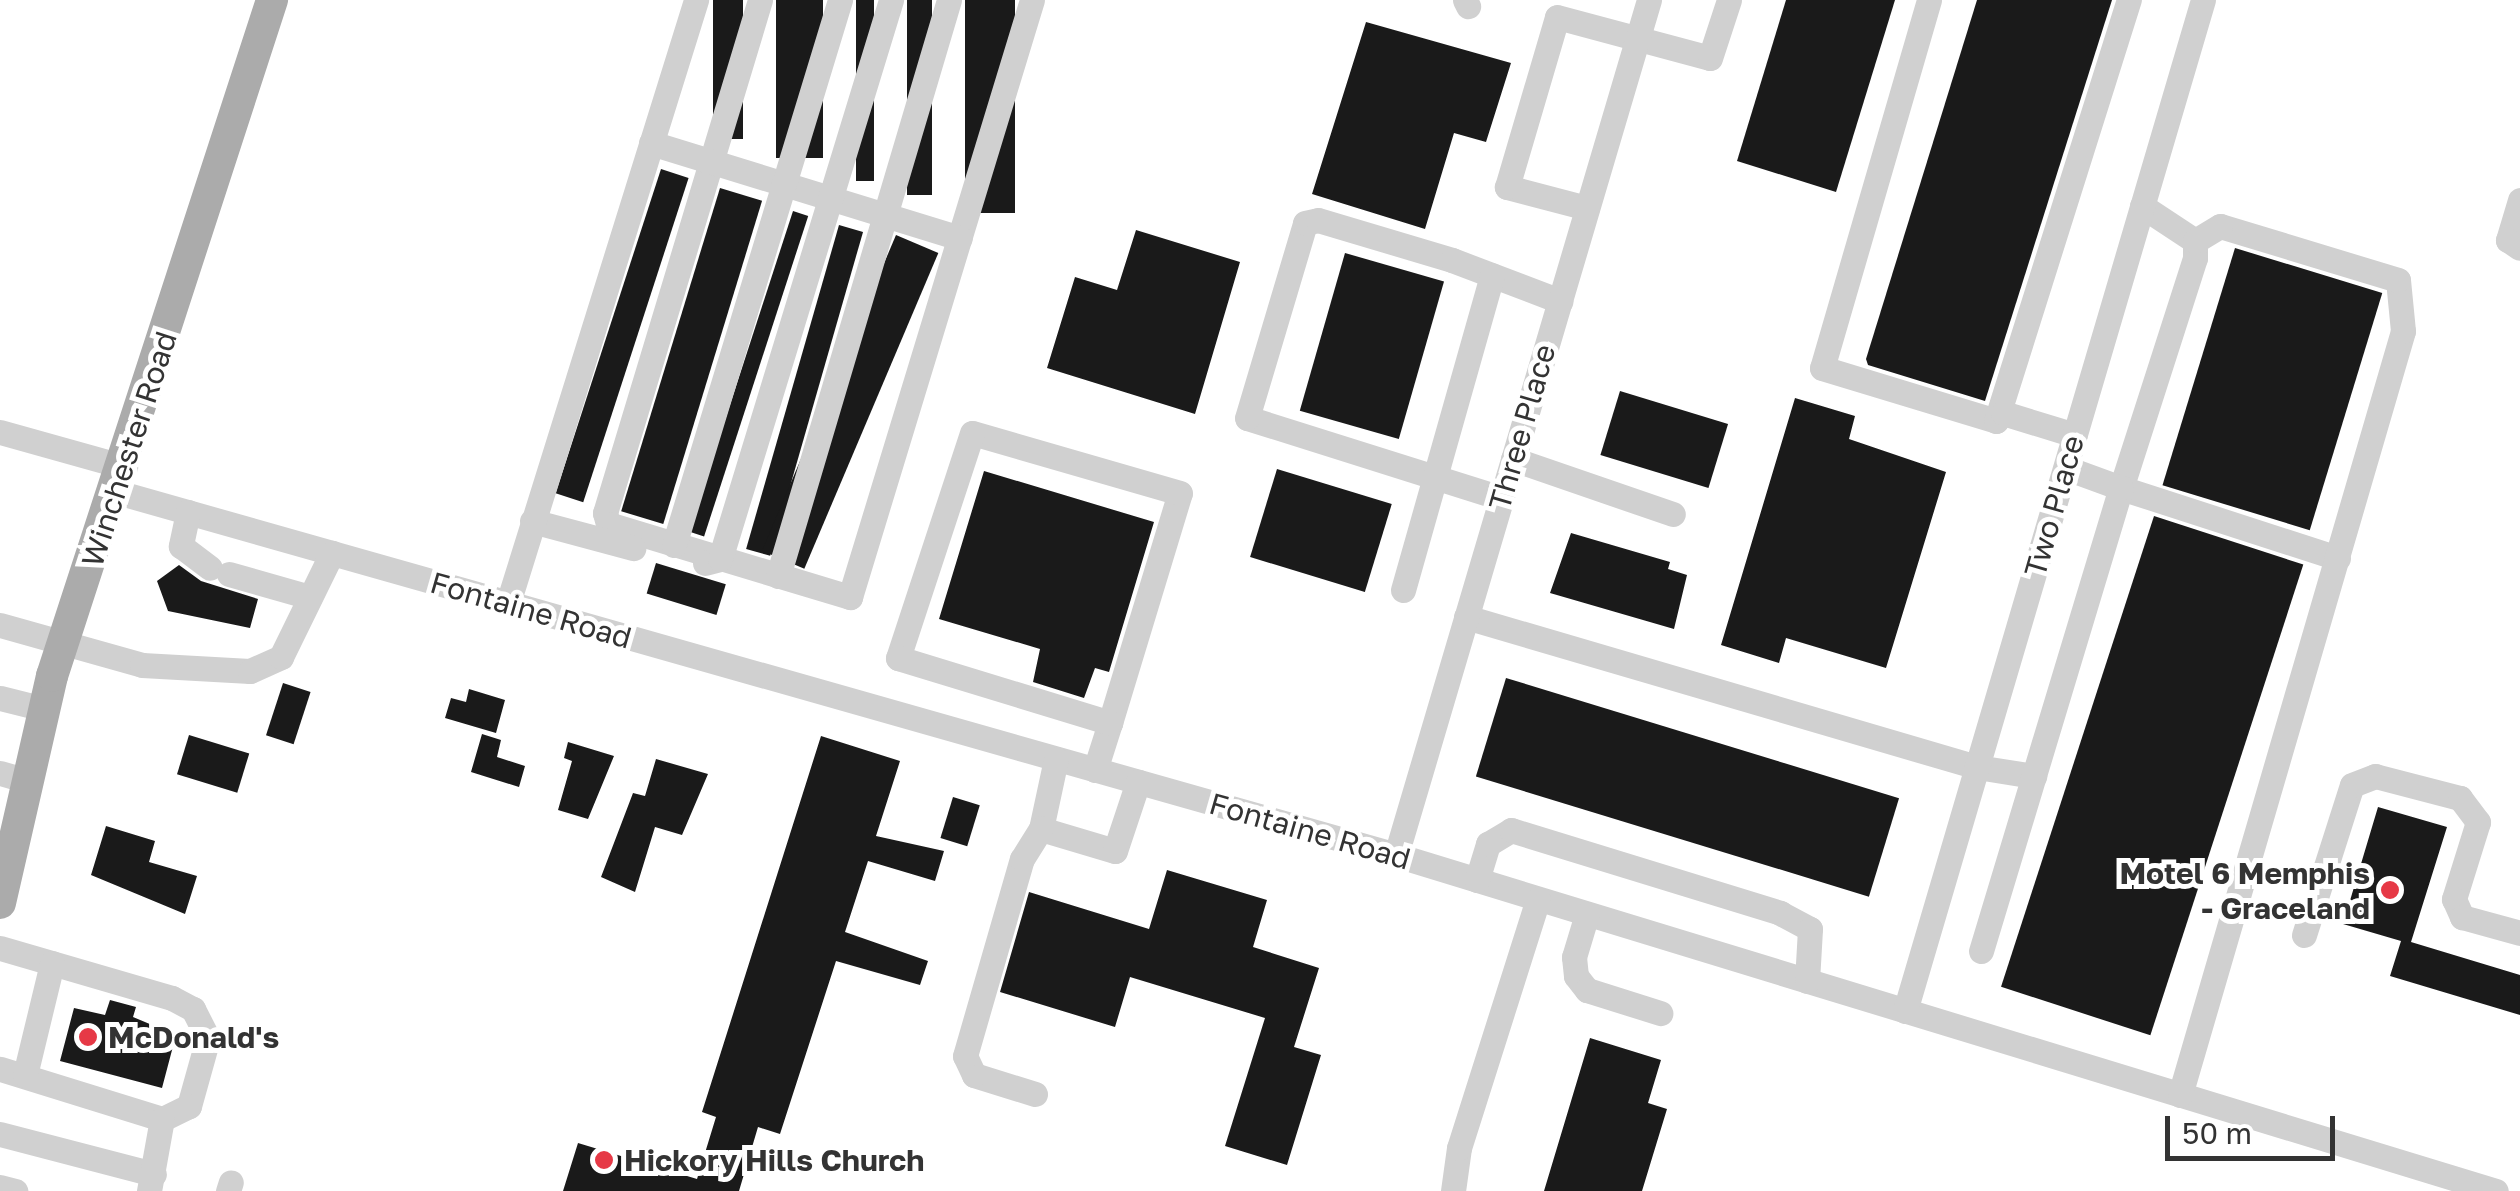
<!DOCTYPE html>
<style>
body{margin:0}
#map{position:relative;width:2520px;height:1191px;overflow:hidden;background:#fff;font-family:"Golos Text",sans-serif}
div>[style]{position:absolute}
.building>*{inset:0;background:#1a1a1a;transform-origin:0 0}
.minor>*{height:25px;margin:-12.5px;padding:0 12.5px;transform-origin:12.5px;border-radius:12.5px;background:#d0d0d0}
.major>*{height:32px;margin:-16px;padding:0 16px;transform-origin:16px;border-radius:16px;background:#ababab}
.dots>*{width:28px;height:28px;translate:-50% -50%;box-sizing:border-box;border:5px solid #fff;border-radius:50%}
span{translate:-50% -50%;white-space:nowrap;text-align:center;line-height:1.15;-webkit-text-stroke:10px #fff;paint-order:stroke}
.street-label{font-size:30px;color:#333}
.poi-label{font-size:30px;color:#333;font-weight:700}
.right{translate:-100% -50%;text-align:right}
.left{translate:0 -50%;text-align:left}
.scale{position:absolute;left:2165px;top:1116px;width:170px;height:45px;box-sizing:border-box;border:5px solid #333;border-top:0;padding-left:12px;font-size:30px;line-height:35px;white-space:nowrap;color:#333;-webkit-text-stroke:8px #fff;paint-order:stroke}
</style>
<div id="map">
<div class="building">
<div style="left:713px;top:0;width:30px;height:139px"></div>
<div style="left:776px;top:0;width:47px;height:158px"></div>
<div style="left:856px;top:0;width:18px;height:181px"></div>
<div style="left:907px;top:0;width:25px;height:195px"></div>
<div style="left:965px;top:0;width:50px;height:213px"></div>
<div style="clip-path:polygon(1786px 0,1895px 0,1836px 192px,1737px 161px)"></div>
<div style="clip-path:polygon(1977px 0,2112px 0,1985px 401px,1868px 365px,1866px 359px)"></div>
<div style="clip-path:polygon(1366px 22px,1511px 63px,1486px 142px,1454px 133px,1425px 229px,1312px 194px)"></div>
<div style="left:661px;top:169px;width:29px;height:341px;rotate:18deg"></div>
<div style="left:720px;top:188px;width:44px;height:338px;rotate:17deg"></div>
<div style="left:793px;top:211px;width:16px;height:337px;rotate:18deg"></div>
<div style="left:839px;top:225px;width:25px;height:337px;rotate:16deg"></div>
<div style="clip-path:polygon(1136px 230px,1240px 262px,1195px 414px,1047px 368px,1075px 277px,1117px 290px)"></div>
<div style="left:896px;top:235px;width:46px;height:343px;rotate:23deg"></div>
<div style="left:2235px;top:248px;width:154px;height:248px;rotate:17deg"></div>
<div style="left:1345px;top:253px;width:103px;height:164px;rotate:16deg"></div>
<div style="left:1620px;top:391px;width:113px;height:67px;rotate:17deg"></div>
<div style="clip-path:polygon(1795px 398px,1855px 416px,1849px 439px,1946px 472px,1886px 668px,1786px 638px,1779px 663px,1721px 645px)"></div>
<div style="left:1277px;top:469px;width:120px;height:92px;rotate:17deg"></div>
<div style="clip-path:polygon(984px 471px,1154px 522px,1109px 672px,1095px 668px,1084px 698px,1033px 682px,1040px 649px,939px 619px)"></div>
<div style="left:2154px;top:516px;width:157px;height:495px;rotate:18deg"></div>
<div style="clip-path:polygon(1571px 533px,1670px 562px,1668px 569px,1687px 575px,1674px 629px,1550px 593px)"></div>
<div style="left:656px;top:563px;width:73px;height:32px;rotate:17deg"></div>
<div style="clip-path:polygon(179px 565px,201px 581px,258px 599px,250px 628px,168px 611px,157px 581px)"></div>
<div style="left:1506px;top:678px;width:411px;height:103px;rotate:17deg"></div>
<div style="left:283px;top:683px;width:29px;height:55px;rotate:18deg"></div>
<div style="clip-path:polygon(469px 689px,505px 700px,496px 733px,445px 718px,451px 698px,466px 702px)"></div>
<div style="clip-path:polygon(482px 734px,501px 740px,497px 757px,525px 766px,519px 787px,471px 772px)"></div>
<div style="left:189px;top:735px;width:63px;height:41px;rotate:17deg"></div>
<div style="clip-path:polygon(821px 736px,900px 761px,876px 836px,944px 851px,935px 881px,868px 861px,845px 932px,928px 961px,920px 985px,836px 961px,780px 1134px,758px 1127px,739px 1191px,563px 1191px,578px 1143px,697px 1179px,716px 1117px,702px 1112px)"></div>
<div style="clip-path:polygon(568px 742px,614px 756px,588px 819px,558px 810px,572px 761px,564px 758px)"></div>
<div style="clip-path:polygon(656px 759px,708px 774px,682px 835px,655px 827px,635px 892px,601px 877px,633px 793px,645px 796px)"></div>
<div style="left:953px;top:797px;width:28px;height:43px;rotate:17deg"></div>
<div style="clip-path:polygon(2378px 807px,2447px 827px,2411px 942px,2520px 975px,2520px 1015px,2390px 976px,2401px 941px,2343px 924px)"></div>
<div style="clip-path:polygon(106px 826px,155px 841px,149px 862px,197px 876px,185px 914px,91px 875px)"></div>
<div style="clip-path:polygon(1167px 870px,1267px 900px,1253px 947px,1319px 968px,1294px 1047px,1321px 1055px,1287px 1165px,1225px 1146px,1265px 1018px,1130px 977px,1115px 1027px,1000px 992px,1029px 892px,1149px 929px)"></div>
<div style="clip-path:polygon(110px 1000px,136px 1007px,133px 1017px,176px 1035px,162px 1088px,60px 1061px,74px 1008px,105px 1015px)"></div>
<div style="clip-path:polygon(1590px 1038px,1661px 1060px,1648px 1103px,1667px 1109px,1642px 1191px,1544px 1191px)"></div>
</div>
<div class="minor">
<div style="left:760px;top:0;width:536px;rotate:106.81deg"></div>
<div style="left:605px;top:513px;width:11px;rotate:75deg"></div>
<div style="left:608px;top:524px;width:253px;rotate:16.8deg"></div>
<div style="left:850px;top:597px;width:624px;rotate:-73.05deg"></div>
<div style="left:1465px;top:0;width:7px;rotate:63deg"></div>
<div style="left:1929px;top:0;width:383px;rotate:106.2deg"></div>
<div style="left:1822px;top:368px;width:182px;rotate:16.9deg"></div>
<div style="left:1996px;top:421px;width:442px;rotate:-72.5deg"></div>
<div style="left:651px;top:143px;width:323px;rotate:17.1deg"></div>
<div style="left:2520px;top:200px;width:42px;rotate:106.7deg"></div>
<div style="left:2508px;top:240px;width:14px;rotate:34deg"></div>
<div style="left:2142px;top:206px;width:64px;rotate:33.4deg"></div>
<div style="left:2195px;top:241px;width:17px;rotate:90deg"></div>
<div style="left:2195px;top:258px;width:242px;rotate:107.8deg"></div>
<div style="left:2121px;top:488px;width:228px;rotate:17.9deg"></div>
<div style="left:1587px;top:208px;width:83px;rotate:-165.3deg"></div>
<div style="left:1507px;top:187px;width:177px;rotate:-73.6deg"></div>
<div style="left:1557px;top:17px;width:158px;rotate:15deg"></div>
<div style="left:1710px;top:58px;width:61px;rotate:-71.9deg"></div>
<div style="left:2003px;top:413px;width:75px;rotate:17deg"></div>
<div style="left:0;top:432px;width:130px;rotate:15.6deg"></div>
<div style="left:1513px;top:459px;width:169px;rotate:19deg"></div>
<div style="left:117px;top:492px;width:1330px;rotate:15.84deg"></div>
<div style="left:1396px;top:855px;width:1150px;rotate:16.99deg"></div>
<div style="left:1501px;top:498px;width:266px;rotate:-162.5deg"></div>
<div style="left:1247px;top:418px;width:203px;rotate:-73.4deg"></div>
<div style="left:1305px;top:223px;width:13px;rotate:-13deg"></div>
<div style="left:1318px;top:220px;width:140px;rotate:16.6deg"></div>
<div style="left:1452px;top:260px;width:116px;rotate:20.8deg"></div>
<div style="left:188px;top:512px;width:35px;rotate:102deg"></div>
<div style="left:181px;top:546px;width:36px;rotate:37deg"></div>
<div style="left:532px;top:521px;width:105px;rotate:15deg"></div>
<div style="left:674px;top:545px;width:570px;rotate:-73.06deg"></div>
<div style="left:705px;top:563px;width:16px;rotate:-15deg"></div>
<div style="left:720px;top:559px;width:585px;rotate:-72.99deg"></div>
<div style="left:229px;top:574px;width:84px;rotate:15.9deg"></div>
<div style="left:778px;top:576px;width:601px;rotate:-73.47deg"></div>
<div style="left:1403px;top:590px;width:327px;rotate:-74.2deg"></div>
<div style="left:508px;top:603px;width:632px;rotate:-72.68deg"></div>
<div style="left:1466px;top:617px;width:533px;rotate:16.36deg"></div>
<div style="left:1977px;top:767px;width:58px;rotate:9deg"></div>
<div style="left:0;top:625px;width:148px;rotate:15.7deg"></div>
<div style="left:142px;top:665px;width:108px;rotate:3.2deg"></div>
<div style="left:250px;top:671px;width:34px;rotate:-24deg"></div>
<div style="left:281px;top:657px;width:116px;rotate:-63.9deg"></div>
<div style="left:0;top:698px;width:45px;rotate:14deg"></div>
<div style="left:1056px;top:759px;width:72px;rotate:102.1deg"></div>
<div style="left:1041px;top:829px;width:77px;rotate:16.6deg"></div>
<div style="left:1115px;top:851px;width:73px;rotate:-71.6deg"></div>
<div style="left:1095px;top:770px;width:49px;rotate:-72.3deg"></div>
<div style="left:1110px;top:723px;width:240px;rotate:-73.1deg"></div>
<div style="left:1180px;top:493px;width:216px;rotate:-163.9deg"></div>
<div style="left:972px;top:433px;width:237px;rotate:108.2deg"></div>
<div style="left:898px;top:658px;width:222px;rotate:17deg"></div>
<div style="left:0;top:773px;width:29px;rotate:16deg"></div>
<div style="left:1396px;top:855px;width:892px;rotate:-73.52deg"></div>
<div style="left:1477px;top:880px;width:38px;rotate:-73deg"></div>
<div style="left:1488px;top:844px;width:27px;rotate:-31deg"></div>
<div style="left:1511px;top:830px;width:282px;rotate:17.1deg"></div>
<div style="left:1780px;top:913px;width:34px;rotate:28deg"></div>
<div style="left:1810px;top:929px;width:52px;rotate:93.3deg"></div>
<div style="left:1587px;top:914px;width:45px;rotate:106.8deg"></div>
<div style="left:1574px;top:957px;width:19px;rotate:84deg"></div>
<div style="left:1576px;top:976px;width:18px;rotate:52deg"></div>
<div style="left:1587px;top:990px;width:77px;rotate:17.5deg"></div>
<div style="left:2304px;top:935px;width:157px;rotate:-72.3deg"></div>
<div style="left:2352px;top:785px;width:25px;rotate:-21deg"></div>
<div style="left:2375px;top:776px;width:88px;rotate:14.5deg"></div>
<div style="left:2460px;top:798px;width:30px;rotate:53deg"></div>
<div style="left:2478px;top:822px;width:81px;rotate:107.3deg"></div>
<div style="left:2454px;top:899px;width:20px;rotate:66deg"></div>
<div style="left:2462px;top:917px;width:60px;rotate:15.4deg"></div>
<div style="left:0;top:948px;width:179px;rotate:16.2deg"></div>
<div style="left:172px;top:998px;width:24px;rotate:28deg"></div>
<div style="left:193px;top:1009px;width:33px;rotate:63deg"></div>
<div style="left:208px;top:1038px;width:71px;rotate:105.6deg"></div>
<div style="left:189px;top:1106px;width:30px;rotate:154deg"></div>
<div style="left:162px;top:1119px;width:170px;rotate:-162.8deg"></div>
<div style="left:1981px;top:951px;width:484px;rotate:-73.2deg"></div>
<div style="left:2121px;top:488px;width:59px;rotate:-160deg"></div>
<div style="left:1905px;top:1011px;width:1054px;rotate:-73.58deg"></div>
<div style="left:25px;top:1075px;width:115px;rotate:-76.4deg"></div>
<div style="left:1035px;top:1094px;width:64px;rotate:-162.7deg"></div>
<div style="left:974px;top:1075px;width:21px;rotate:-115deg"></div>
<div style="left:965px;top:1056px;width:205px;rotate:-73.9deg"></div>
<div style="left:1022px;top:859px;width:36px;rotate:-58deg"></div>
<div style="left:2180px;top:1095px;width:796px;rotate:-73.73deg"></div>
<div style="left:2403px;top:331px;width:51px;rotate:-95.6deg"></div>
<div style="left:2398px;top:280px;width:186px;rotate:-163.1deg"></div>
<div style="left:2220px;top:226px;width:29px;rotate:149deg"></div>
<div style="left:0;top:1134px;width:159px;rotate:14.6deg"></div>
<div style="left:0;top:1187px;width:16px;rotate:15deg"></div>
<div style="left:149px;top:1191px;width:73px;rotate:-79.8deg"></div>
<div style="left:228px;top:1191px;width:9px;rotate:-72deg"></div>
<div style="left:1453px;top:1191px;width:43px;rotate:-82.1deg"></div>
<div style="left:1459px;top:1148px;width:261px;rotate:-72.4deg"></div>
</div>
<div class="major">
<div style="left:0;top:903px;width:233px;rotate:-77.1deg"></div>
<div style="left:52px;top:676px;width:711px;rotate:-71.97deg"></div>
</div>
<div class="dots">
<div style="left:2390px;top:890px;background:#e63946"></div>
<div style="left:88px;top:1037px;background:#e63946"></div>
<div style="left:604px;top:1160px;background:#e63946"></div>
</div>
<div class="street-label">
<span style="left:1522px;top:427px;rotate:-74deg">Three Place</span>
<span style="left:129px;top:449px;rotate:-72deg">Winchester Road</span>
<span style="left:2054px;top:506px;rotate:-74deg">Two Place</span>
<span style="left:531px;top:610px;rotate:16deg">Fontaine Road</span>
<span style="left:1310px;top:831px;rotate:16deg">Fontaine Road</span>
</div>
<div class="poi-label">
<span class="right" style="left:2370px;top:890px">Motel 6 Memphis<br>- Graceland</span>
<span class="left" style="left:108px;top:1037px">McDonald's</span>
<span class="left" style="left:624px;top:1160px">Hickory Hills Church</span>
</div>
<div class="scale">50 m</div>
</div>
